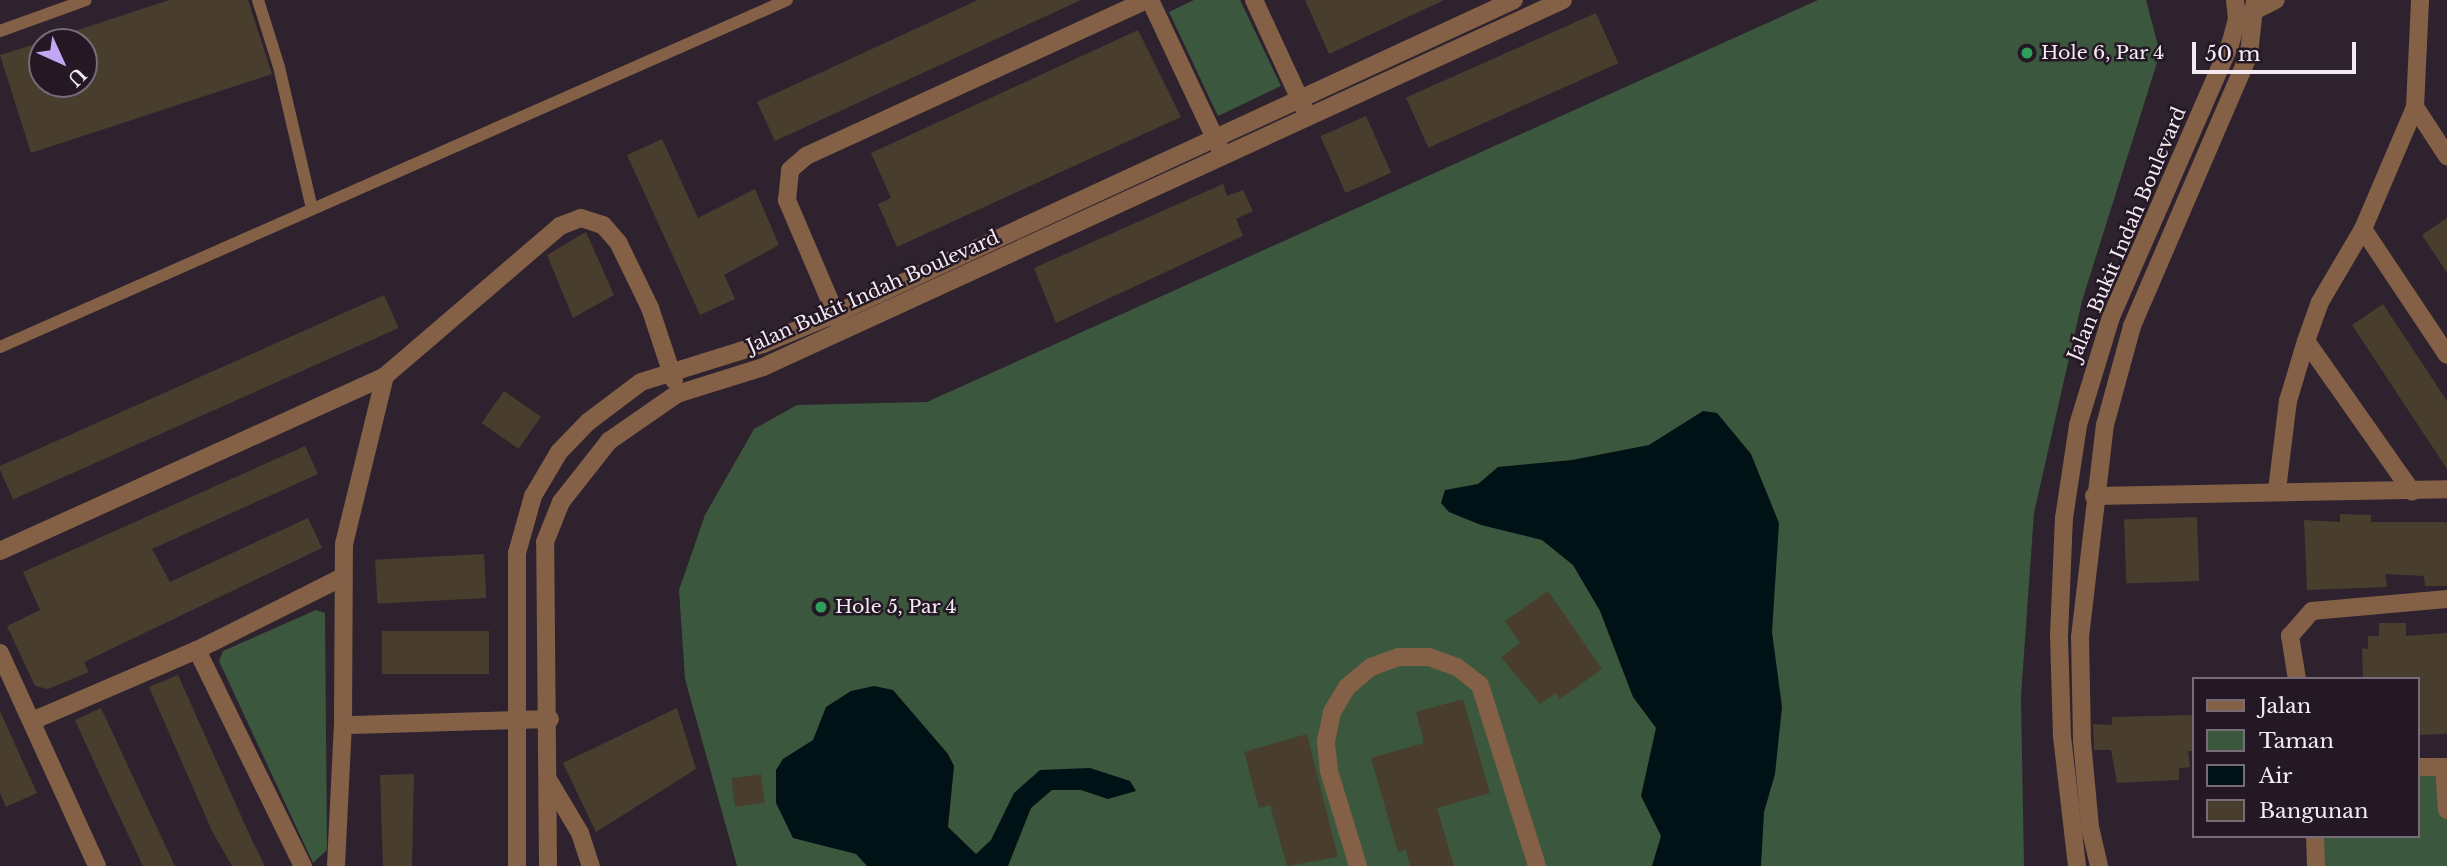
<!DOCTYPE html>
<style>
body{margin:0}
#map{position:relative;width:2447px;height:866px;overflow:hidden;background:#2e222f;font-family:"Libre Baskerville",serif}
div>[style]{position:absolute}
.green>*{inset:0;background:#3b573d}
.water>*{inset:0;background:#001216}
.building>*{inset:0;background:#493e2e;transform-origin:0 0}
.lane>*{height:12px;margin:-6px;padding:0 6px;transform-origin:6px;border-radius:6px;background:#836046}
.street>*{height:18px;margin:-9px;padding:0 9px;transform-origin:9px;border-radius:9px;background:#836046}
.dots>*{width:19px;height:19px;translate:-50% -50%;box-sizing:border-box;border:4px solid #241825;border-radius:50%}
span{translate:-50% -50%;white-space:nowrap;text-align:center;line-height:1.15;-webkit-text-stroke:5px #241825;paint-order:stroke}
.poi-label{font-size:19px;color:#f3eaf3}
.left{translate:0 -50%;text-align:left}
.street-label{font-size:19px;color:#f3eaf3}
.legend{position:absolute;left:2192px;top:677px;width:228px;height:161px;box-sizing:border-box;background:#241825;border:2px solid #776c77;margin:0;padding:9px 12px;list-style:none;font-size:21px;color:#f3eaf3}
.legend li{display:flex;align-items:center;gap:14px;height:35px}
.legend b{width:35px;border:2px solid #776c77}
.north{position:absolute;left:28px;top:28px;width:70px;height:70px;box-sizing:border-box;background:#241825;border:2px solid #776c77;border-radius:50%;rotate:135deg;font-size:19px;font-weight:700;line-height:28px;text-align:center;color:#f3eaf3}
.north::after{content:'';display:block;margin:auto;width:24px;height:32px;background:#c3a7f2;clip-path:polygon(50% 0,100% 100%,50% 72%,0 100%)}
.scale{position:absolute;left:2192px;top:42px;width:164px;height:32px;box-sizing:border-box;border:4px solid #f3eaf3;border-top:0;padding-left:9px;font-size:21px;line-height:24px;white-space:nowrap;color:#f3eaf3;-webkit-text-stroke:5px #241825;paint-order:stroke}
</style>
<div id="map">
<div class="green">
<div style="clip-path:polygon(1194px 0,1240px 0,1281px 86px,1218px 116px,1169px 12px)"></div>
<div style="clip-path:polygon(1818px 0,2146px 0,2160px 53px,2082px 301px,2034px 513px,2021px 696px,2024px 866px,737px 866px,685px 679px,679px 590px,705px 515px,754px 429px,797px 405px,927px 402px)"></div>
<div style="clip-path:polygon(316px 610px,325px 613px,327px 850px,313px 863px,219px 661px,223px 651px)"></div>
<div style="clip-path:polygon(2447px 767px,2447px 866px,2316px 866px,2315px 836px,2417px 836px,2417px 768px)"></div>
</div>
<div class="water">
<div style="clip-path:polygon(1703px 411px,1717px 413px,1751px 454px,1779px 523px,1772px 632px,1782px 707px,1775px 774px,1764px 812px,1761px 866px,1652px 866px,1661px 836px,1641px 796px,1656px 728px,1633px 697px,1600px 611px,1573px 565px,1542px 540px,1481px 525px,1449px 512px,1441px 503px,1445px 490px,1478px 484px,1498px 467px,1572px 460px,1649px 445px)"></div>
<div style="clip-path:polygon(874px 686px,893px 690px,948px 754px,954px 766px,948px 827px,976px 854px,991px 840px,1014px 793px,1040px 770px,1090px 768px,1130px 781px,1136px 791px,1108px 799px,1081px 790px,1052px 790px,1031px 808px,1008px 866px,867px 866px,856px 854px,793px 838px,776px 803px,776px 770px,783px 759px,813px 740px,826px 707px,851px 691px)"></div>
</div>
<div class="building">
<div style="clip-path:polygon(169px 0,248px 0,272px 74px,31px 153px,0 55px,42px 42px,42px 84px,84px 84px,84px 42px,51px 39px)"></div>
<div style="clip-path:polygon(978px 0,1081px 0,775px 141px,757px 102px)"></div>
<div style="clip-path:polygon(1305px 0,1444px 0,1329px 54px)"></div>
<div style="left:1596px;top:13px;width:55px;height:208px;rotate:66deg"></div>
<div style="clip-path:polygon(1138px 30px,1181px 117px,897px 247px,878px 204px,891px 198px,871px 153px)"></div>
<div style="left:1366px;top:116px;width:62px;height:50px;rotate:66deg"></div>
<div style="clip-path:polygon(662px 139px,698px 218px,755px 189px,779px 245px,724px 275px,735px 299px,700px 315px,627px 155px)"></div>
<div style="clip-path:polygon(1223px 184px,1227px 196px,1243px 190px,1253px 211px,1236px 219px,1243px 236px,1056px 323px,1034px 268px)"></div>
<div style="clip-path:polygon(2447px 218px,2447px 273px,2422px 235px)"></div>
<div style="clip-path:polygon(586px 232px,614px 295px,573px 318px,547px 255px)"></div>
<div style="left:384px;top:295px;width:36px;height:422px;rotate:66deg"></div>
<div style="clip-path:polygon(2383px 304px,2447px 401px,2447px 469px,2352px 325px)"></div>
<div style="left:504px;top:391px;width:45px;height:39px;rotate:35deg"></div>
<div style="clip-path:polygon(305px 446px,318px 474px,152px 549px,170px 582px,308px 518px,322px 548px,84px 662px,89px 672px,48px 689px,35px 686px,7px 626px,40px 610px,23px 572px)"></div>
<div style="clip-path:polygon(2340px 514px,2371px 515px,2371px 522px,2447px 522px,2447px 586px,2425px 586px,2424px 576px,2385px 574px,2387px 587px,2307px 590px,2304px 520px,2340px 522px)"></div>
<div style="left:2197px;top:517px;width:64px;height:73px;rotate:88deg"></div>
<div style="left:484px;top:554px;width:44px;height:109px;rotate:87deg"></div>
<div style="clip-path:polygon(1548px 591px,1602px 669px,1560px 699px,1556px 693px,1540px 704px,1501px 657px,1520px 643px,1505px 621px)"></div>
<div style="clip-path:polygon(2379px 623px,2406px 623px,2406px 636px,2447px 633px,2447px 734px,2417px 735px,2417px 679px,2363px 679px,2362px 648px,2368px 649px,2368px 636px,2379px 636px)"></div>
<div style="left:489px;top:631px;width:43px;height:107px;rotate:90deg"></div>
<div style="clip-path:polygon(178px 675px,250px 836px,265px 866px,232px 866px,212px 831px,149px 687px)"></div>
<div style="clip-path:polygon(1463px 699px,1490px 793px,1437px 808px,1454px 866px,1410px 866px,1406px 850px,1398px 852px,1371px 758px,1424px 743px,1416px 712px)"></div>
<div style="clip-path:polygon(101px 708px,133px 777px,175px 866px,143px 866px,106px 788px,75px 720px)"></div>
<div style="clip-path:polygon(677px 708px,696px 769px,596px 832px,563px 763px)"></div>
<div style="clip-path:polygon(0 711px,37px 793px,6px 807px,0 793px)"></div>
<div style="clip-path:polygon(2193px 715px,2193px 751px,2188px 751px,2190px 767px,2179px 768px,2179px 780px,2117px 783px,2111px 750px,2094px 750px,2093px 724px,2112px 725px,2112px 717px)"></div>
<div style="clip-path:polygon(1307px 734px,1338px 857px,1287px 866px,1270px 805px,1259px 808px,1244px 752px)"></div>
<div style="clip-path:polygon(414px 774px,412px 866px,383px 866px,380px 775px)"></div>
<div style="left:761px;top:774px;width:29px;height:30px;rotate:82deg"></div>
</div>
<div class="lane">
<div style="left:258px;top:0;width:70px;rotate:72.6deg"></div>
<div style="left:279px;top:67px;width:146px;rotate:76.9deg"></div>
<div style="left:0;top:31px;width:91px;rotate:-19.8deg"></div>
<div style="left:0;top:347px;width:860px;rotate:-23.79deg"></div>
</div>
<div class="street">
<div style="left:1150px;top:0;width:165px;rotate:64.8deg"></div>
<div style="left:1254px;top:0;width:119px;rotate:65.2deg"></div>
<div style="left:2248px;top:14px;width:31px;rotate:-27deg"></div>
<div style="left:2415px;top:107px;width:59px;rotate:56.9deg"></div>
<div style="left:2363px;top:229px;width:151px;rotate:56.3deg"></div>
<div style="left:839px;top:322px;width:133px;rotate:-113.1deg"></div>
<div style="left:787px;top:200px;width:30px;rotate:-84deg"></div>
<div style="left:790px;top:170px;width:21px;rotate:-41deg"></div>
<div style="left:806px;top:156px;width:375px;rotate:-24.6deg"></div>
<div style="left:2306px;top:341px;width:184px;rotate:54.9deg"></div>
<div style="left:2277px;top:490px;width:90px;rotate:-83deg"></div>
<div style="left:2288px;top:401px;width:63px;rotate:-73.3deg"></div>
<div style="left:2306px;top:341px;width:41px;rotate:-70.3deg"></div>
<div style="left:2320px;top:302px;width:85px;rotate:-59.5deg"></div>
<div style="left:2363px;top:229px;width:133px;rotate:-66.9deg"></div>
<div style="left:2415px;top:107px;width:107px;rotate:-87.3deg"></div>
<div style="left:2094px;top:496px;width:353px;rotate:-1.1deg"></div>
<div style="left:0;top:551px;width:423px;rotate:-24.4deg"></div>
<div style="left:197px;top:650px;width:241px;rotate:63.9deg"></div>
<div style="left:0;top:653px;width:234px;rotate:65.5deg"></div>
<div style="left:2297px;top:679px;width:44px;rotate:-99.2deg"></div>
<div style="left:2290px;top:636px;width:33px;rotate:-49deg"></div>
<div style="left:2312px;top:611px;width:136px;rotate:-5.1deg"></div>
<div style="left:550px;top:719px;width:207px;rotate:178.3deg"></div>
<div style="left:343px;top:725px;width:181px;rotate:-89.7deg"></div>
<div style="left:344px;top:544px;width:173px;rotate:-76.3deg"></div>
<div style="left:385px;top:376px;width:230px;rotate:-40.6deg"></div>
<div style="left:560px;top:226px;width:22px;rotate:-21deg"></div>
<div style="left:581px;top:218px;width:23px;rotate:18deg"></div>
<div style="left:603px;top:225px;width:23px;rotate:49deg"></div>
<div style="left:618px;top:242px;width:73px;rotate:64.1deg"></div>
<div style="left:650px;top:308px;width:76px;rotate:71.6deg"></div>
<div style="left:32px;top:721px;width:180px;rotate:-23.3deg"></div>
<div style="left:197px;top:650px;width:161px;rotate:-26.6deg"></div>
<div style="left:2417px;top:767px;width:30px"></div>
<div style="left:2444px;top:767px;width:43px;rotate:86deg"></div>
<div style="left:549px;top:781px;width:61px;rotate:59.2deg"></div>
<div style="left:580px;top:833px;width:35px;rotate:72deg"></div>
<div style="left:2315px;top:836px;width:30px;rotate:88deg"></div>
<div style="left:336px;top:866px;width:141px;rotate:-87.2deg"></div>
<div style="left:517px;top:866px;width:313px;rotate:-90deg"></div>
<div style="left:517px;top:553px;width:59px;rotate:-74.3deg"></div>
<div style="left:533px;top:496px;width:51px;rotate:-59.4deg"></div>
<div style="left:559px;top:452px;width:42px;rotate:-46deg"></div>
<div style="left:588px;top:422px;width:66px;rotate:-37deg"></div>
<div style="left:641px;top:382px;width:128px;rotate:-17.3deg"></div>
<div style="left:763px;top:344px;width:78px;rotate:-22.6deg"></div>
<div style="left:835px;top:314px;width:748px;rotate:-24.82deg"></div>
<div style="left:548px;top:866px;width:324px;rotate:-90.5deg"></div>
<div style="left:545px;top:542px;width:43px;rotate:-68.2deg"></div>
<div style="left:561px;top:502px;width:78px;rotate:-51.8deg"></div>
<div style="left:609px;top:441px;width:83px;rotate:-34.7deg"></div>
<div style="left:677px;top:394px;width:90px;rotate:-17.4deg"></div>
<div style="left:763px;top:367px;width:880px;rotate:-24.64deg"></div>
<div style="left:1358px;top:866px;width:99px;rotate:-107deg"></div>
<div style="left:1329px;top:771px;width:30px;rotate:-96deg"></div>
<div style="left:1326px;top:741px;width:30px;rotate:-78deg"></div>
<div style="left:1332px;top:712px;width:29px;rotate:-59deg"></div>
<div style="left:1347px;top:687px;width:31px;rotate:-40deg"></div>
<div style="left:1371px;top:667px;width:30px;rotate:-20deg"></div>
<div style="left:1399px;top:657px;width:30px"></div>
<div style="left:1429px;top:657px;width:30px;rotate:20deg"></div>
<div style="left:1457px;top:667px;width:29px;rotate:38deg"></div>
<div style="left:1480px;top:685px;width:190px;rotate:72.5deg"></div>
<div style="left:2077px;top:866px;width:130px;rotate:-96.6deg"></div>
<div style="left:2062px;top:737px;width:101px;rotate:-91.7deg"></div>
<div style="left:2059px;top:636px;width:118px;rotate:-87.6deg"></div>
<div style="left:2064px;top:518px;width:94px;rotate:-81.4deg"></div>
<div style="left:2078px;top:425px;width:113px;rotate:-73deg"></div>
<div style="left:2111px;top:317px;width:297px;rotate:-66.4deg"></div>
<div style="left:2230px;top:45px;width:27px;rotate:-75deg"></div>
<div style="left:2237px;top:19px;width:19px;rotate:-96deg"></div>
<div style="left:2099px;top:866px;width:40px;rotate:-103deg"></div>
<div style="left:2090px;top:827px;width:87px;rotate:-95.3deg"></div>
<div style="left:2082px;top:740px;width:103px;rotate:-91.1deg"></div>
<div style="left:2080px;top:637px;width:213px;rotate:-83.3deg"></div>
<div style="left:2105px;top:425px;width:103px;rotate:-74.7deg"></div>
<div style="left:2132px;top:326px;width:296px;rotate:-66.7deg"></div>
<div style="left:2249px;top:54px;width:54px;rotate:-83.7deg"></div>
</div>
<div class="dots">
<div style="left:2027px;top:53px;background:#2e9e5b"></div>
<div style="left:821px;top:607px;background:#2e9e5b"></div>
</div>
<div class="poi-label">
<span class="left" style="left:2041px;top:53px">Hole 6, Par 4</span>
<span class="left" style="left:835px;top:607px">Hole 5, Par 4</span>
</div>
<div class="street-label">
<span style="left:2127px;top:234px;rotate:-67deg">Jalan Bukit Indah Boulevard</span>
<span style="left:873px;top:292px;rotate:-24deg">Jalan Bukit Indah Boulevard</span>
</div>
<ul class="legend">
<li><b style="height:9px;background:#836046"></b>Jalan</li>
<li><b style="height:19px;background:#3b573d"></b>Taman</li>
<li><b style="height:19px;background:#001216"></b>Air</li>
<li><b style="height:19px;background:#493e2e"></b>Bangunan</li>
</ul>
<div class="north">U</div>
<div class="scale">50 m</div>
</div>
